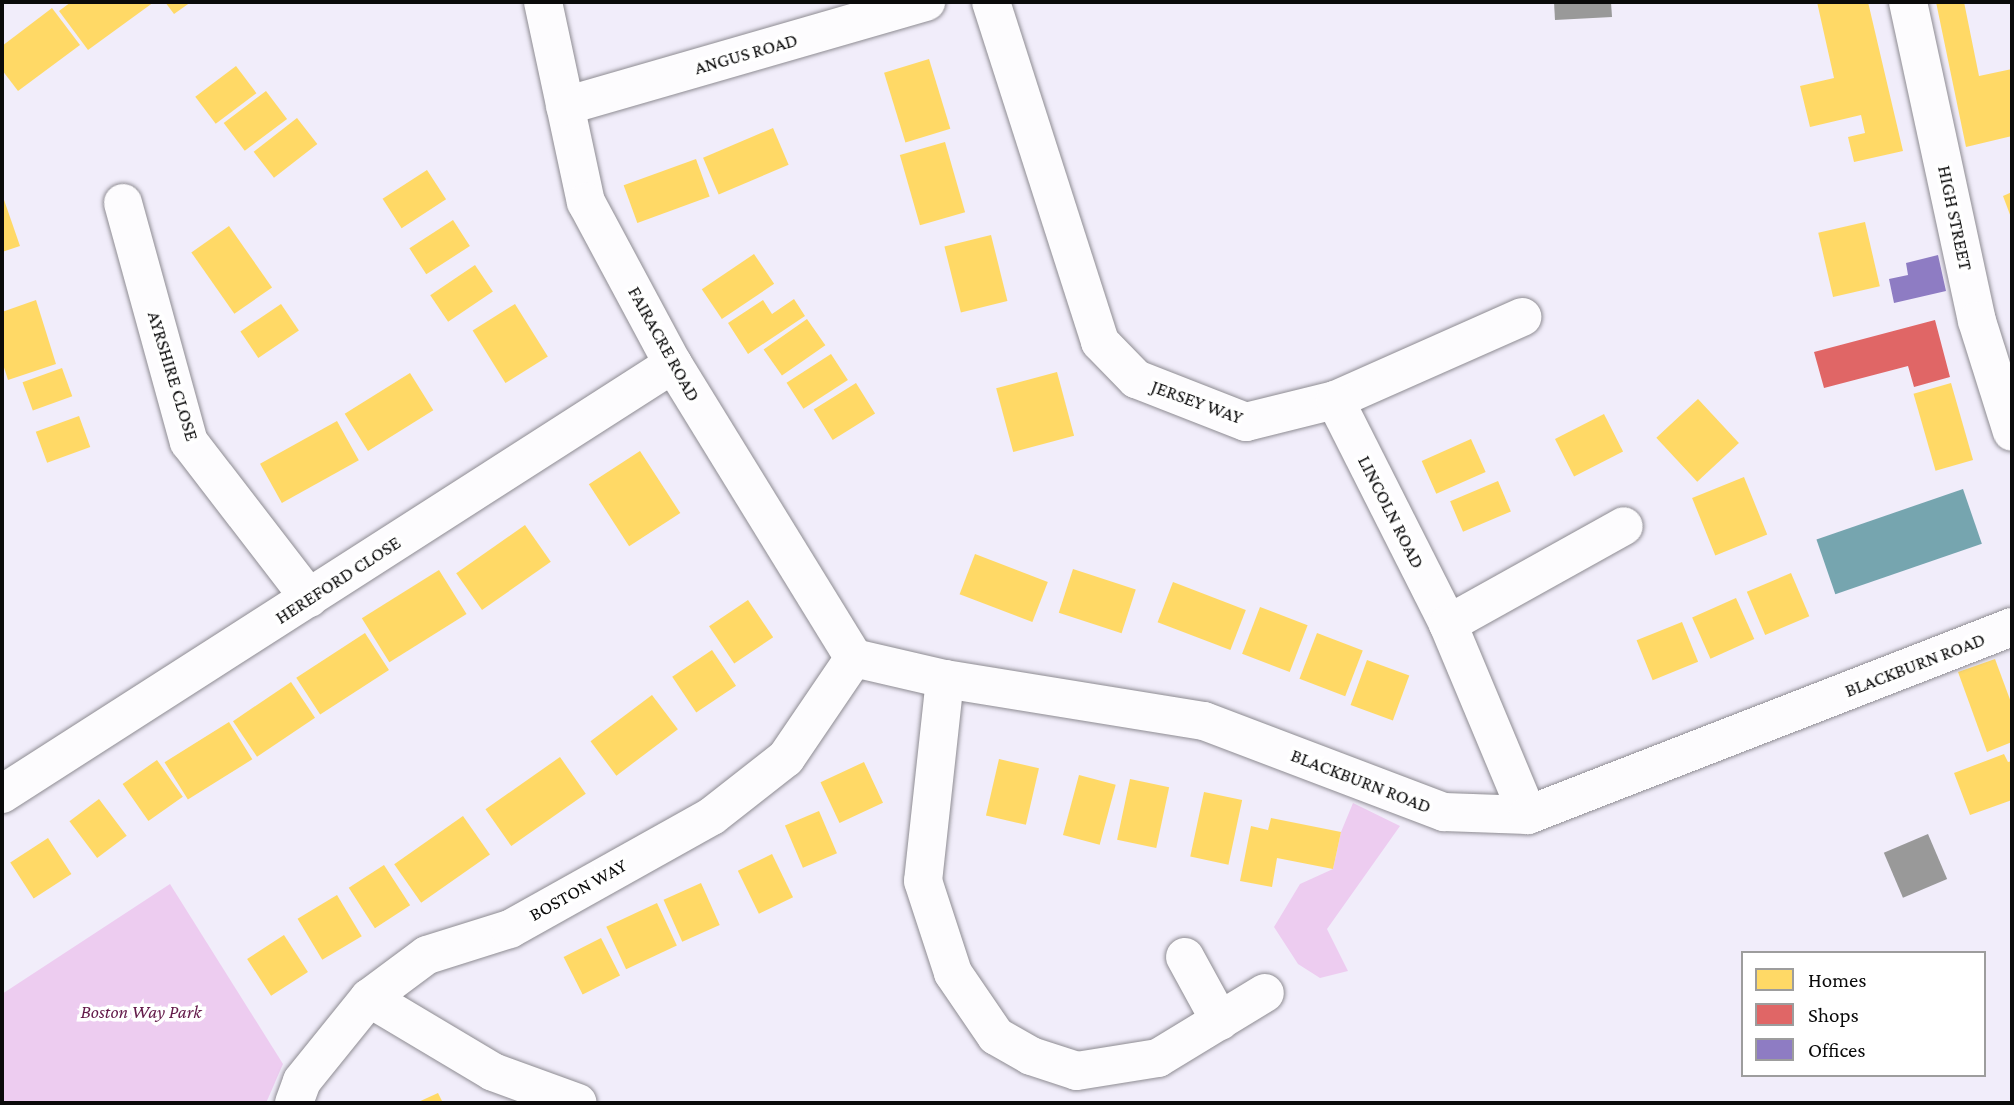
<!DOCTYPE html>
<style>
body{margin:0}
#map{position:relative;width:2014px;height:1105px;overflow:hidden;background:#f1edfa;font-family:"Crimson Pro",serif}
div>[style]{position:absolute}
.green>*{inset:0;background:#edccf0}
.homes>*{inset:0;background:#ffd966;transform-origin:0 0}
.shops>*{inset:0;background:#e06666}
.offices>*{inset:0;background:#8e7cc3}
.public>*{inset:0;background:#76a5af;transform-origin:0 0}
.industry>*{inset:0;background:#999;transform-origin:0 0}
.roads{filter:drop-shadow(0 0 2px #8e8c92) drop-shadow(0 0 2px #8e8c92)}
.minor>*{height:38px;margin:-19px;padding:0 19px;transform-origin:19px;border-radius:19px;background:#fdfcfe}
span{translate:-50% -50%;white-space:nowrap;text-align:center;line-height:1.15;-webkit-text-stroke:7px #fff;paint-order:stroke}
.street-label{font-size:19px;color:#0a0a0a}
.park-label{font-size:19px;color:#631a49;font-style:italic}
.frame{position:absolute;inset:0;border:4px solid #0a0a0a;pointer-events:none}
.legend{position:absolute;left:1741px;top:951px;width:245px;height:126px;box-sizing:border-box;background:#fff;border:2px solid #9d9d9d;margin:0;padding:9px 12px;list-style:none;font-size:21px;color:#0a0a0a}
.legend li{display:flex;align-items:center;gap:14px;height:35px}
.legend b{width:35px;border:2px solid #9d9d9d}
</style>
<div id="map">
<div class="green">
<div style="clip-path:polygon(1353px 803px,1400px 826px,1327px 929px,1348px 971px,1320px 978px,1298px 964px,1274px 927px,1300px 884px,1333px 869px,1341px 832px)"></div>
<div style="clip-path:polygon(170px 884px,283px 1064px,266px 1103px,2px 1103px,2px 994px)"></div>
</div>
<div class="homes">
<div style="clip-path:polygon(71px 2px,154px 2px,88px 50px,59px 11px)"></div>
<div style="clip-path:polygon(165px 2px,191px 2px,174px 14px)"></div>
<div style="clip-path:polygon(1817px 2px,1868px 2px,1903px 151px,1854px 162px,1848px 137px,1865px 133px,1861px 115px,1810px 127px,1800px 86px,1834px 78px)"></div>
<div style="clip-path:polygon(1936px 2px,1964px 2px,1979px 76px,2012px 69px,2012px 136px,1966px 147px)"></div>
<div style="clip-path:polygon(52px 8px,80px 45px,18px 91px,2px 70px,2px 46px)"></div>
<div style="left:929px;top:59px;width:73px;height:47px;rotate:73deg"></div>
<div style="left:236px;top:66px;width:34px;height:51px;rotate:53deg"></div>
<div style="left:266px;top:91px;width:35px;height:53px;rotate:53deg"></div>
<div style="left:297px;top:118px;width:33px;height:55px;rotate:52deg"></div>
<div style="left:773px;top:128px;width:40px;height:76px;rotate:67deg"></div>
<div style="left:945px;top:142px;width:73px;height:47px;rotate:74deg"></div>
<div style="left:696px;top:159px;width:40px;height:77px;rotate:70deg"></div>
<div style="left:427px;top:170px;width:35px;height:53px;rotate:57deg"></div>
<div style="clip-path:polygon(2012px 192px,2012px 220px,2003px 196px)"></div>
<div style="clip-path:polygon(2px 194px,20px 246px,2px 252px)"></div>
<div style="left:453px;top:220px;width:31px;height:52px;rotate:57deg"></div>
<div style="left:1865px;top:222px;width:66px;height:48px;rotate:77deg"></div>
<div style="left:229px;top:226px;width:75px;height:46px;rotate:55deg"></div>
<div style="left:991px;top:235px;width:68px;height:48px;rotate:76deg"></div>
<div style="left:754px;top:254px;width:36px;height:63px;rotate:56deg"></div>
<div style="left:475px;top:265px;width:32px;height:54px;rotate:56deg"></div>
<div style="clip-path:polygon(794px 299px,805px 316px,748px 354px,728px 323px,763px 300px,772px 314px)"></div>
<div style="clip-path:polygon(36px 300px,56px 364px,8px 380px,2px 361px,2px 312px)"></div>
<div style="left:281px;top:304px;width:32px;height:49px;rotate:56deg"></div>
<div style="left:515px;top:304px;width:62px;height:50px;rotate:58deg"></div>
<div style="left:807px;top:319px;width:32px;height:53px;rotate:55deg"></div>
<div style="left:831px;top:354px;width:31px;height:53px;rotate:57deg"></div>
<div style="left:62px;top:368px;width:30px;height:42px;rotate:70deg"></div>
<div style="left:1057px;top:372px;width:66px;height:63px;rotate:75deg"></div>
<div style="left:410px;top:373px;width:44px;height:77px;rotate:58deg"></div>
<div style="left:856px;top:383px;width:36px;height:50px;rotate:58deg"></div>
<div style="left:1951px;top:383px;width:80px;height:39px;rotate:74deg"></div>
<div style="left:1698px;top:399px;width:60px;height:57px;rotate:47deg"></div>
<div style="left:1604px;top:414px;width:42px;height:55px;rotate:63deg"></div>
<div style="left:79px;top:416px;width:33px;height:46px;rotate:70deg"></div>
<div style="left:337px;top:421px;width:45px;height:88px;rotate:61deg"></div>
<div style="left:1471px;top:439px;width:36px;height:54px;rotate:66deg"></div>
<div style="left:640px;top:451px;width:74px;height:61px;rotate:57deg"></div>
<div style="left:1744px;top:477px;width:62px;height:56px;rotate:68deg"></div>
<div style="left:1498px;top:481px;width:33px;height:52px;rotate:67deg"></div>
<div style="left:525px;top:525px;width:45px;height:84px;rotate:55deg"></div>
<div style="left:975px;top:554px;width:78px;height:43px;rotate:21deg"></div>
<div style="left:1073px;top:569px;width:66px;height:46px;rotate:18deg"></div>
<div style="left:439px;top:570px;width:52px;height:91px;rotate:58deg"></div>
<div style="left:1791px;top:573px;width:47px;height:48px;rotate:67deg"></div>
<div style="left:1173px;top:582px;width:78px;height:43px;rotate:21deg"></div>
<div style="left:1736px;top:598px;width:45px;height:48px;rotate:66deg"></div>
<div style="left:748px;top:600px;width:45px;height:47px;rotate:56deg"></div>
<div style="left:1260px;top:607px;width:51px;height:50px;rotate:21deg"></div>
<div style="left:1682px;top:622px;width:43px;height:49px;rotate:68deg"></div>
<div style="left:365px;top:633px;width:44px;height:82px;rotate:57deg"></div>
<div style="left:1317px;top:633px;width:49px;height:49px;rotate:21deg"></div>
<div style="left:712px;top:650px;width:43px;height:48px;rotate:56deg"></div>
<div style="clip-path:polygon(1995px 659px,2012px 705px,2012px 742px,1987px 752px,1958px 672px)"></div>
<div style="left:1367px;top:660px;width:45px;height:48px;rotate:20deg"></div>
<div style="left:291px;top:682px;width:43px;height:70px;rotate:56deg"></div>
<div style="left:652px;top:695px;width:43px;height:77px;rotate:53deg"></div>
<div style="left:229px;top:722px;width:44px;height:76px;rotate:58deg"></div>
<div style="clip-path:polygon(2004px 754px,2008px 762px,2012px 761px,2012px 800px,1970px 815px,1954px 773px)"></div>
<div style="left:560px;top:757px;width:45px;height:91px;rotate:55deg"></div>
<div style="left:999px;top:759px;width:41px;height:58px;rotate:13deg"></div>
<div style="left:157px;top:760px;width:45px;height:42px;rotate:55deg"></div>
<div style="left:864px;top:762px;width:45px;height:48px;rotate:65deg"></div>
<div style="left:1079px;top:775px;width:38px;height:62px;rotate:15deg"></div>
<div style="left:1130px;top:779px;width:40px;height:62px;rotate:12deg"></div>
<div style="left:1204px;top:792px;width:39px;height:66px;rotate:12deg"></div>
<div style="left:99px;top:799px;width:46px;height:37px;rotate:53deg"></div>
<div style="left:819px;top:811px;width:46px;height:37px;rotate:67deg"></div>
<div style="left:463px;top:816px;width:47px;height:84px;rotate:55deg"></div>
<div style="clip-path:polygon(1271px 818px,1341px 832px,1333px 869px,1277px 858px,1272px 887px,1240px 881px,1251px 826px,1268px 830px)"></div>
<div style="left:48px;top:838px;width:43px;height:45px;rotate:57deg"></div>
<div style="left:772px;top:854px;width:48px;height:38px;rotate:64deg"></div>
<div style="left:384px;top:865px;width:48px;height:42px;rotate:57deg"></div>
<div style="left:701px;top:883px;width:46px;height:41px;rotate:66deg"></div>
<div style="left:337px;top:895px;width:48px;height:46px;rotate:59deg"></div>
<div style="left:657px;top:903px;width:47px;height:56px;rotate:65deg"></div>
<div style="left:284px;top:935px;width:44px;height:44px;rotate:57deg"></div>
<div style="left:601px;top:938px;width:42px;height:42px;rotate:63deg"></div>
<div style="clip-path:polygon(438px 1093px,443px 1103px,416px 1103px)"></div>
</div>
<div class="shops">
<div style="clip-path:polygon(1935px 320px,1950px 377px,1914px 387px,1908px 366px,1824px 388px,1814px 352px)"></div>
</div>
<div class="offices">
<div style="clip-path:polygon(1938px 255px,1946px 291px,1894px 303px,1889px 279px,1908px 275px,1906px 263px)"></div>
</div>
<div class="public">
<div style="left:1963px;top:489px;width:58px;height:155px;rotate:71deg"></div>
</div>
<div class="industry">
<div style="clip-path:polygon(1554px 2px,1611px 2px,1612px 17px,1555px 20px)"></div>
<div style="left:1928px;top:834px;width:49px;height:48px;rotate:67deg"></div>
</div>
<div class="roads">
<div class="minor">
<div style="left:543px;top:2px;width:205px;rotate:77.9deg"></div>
<div style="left:586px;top:202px;width:184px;rotate:61.8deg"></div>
<div style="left:673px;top:364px;width:345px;rotate:58.4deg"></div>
<div style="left:991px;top:2px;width:357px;rotate:72.2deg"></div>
<div style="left:1100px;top:342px;width:52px;rotate:45.8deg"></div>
<div style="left:1136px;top:379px;width:118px;rotate:21.4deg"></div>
<div style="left:1246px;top:422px;width:92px;rotate:-13.9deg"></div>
<div style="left:1335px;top:400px;width:205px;rotate:-23.9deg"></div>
<div style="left:1908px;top:2px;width:326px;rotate:77.8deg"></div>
<div style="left:1977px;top:321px;width:116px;rotate:72.5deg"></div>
<div style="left:565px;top:106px;width:376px;rotate:-16.1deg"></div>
<div style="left:123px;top:203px;width:248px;rotate:74.6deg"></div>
<div style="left:189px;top:442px;width:197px;rotate:52.4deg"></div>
<div style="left:1335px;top:400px;width:251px;rotate:63.2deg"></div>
<div style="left:1448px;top:624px;width:207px;rotate:67.3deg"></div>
<div style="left:1448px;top:624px;width:201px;rotate:-29.1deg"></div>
<div style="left:854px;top:658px;width:93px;rotate:13deg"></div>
<div style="left:945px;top:679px;width:262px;rotate:9.2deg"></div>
<div style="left:1204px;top:721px;width:257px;rotate:20.8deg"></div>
<div style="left:1444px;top:812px;width:84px;rotate:2deg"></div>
<div style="left:1528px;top:815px;width:519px;rotate:-21.23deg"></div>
<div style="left:945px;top:679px;width:203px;rotate:96.2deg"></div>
<div style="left:923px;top:881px;width:97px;rotate:71.9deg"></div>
<div style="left:953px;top:973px;width:76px;rotate:55.7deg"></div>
<div style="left:996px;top:1036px;width:40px;rotate:29.7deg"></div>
<div style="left:1031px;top:1056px;width:48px;rotate:18.1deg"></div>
<div style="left:1077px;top:1071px;width:82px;rotate:-9.1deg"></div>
<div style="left:1158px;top:1058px;width:125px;rotate:-31.3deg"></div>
<div style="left:2px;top:794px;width:797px;rotate:-32.65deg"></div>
<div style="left:1185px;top:957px;width:73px;rotate:61.3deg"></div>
<div style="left:369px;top:998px;width:144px;rotate:30.8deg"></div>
<div style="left:493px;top:1072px;width:90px;rotate:20deg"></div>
<div style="left:294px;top:1103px;width:23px;rotate:-70deg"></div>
<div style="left:302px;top:1081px;width:107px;rotate:-51.1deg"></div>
<div style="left:369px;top:998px;width:72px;rotate:-36.6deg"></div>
<div style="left:427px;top:955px;width:87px;rotate:-17.4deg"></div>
<div style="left:510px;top:929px;width:231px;rotate:-29.2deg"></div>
<div style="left:712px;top:816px;width:94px;rotate:-38.1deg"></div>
<div style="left:786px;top:758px;width:121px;rotate:-55.8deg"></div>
</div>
</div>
<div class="street-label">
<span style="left:746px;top:54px;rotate:-16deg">ANGUS ROAD</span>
<span style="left:1955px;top:218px;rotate:78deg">HIGH STREET</span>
<span style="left:664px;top:344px;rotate:61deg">FAIRACRE ROAD</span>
<span style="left:173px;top:376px;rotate:73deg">AYRSHIRE CLOSE</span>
<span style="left:1197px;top:402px;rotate:20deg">JERSEY WAY</span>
<span style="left:1391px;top:512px;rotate:63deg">LINCOLN ROAD</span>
<span style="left:338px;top:580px;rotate:-33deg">HEREFORD CLOSE</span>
<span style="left:1915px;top:665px;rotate:-21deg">BLACKBURN ROAD</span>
<span style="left:1361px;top:781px;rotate:21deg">BLACKBURN ROAD</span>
<span style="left:578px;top:890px;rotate:-29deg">BOSTON WAY</span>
</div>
<div class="park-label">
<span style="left:141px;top:1012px">Boston Way Park</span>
</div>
<div class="frame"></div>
<ul class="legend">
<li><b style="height:19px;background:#ffd966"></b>Homes</li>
<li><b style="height:19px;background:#e06666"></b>Shops</li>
<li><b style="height:19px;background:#8e7cc3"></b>Offices</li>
</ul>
</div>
